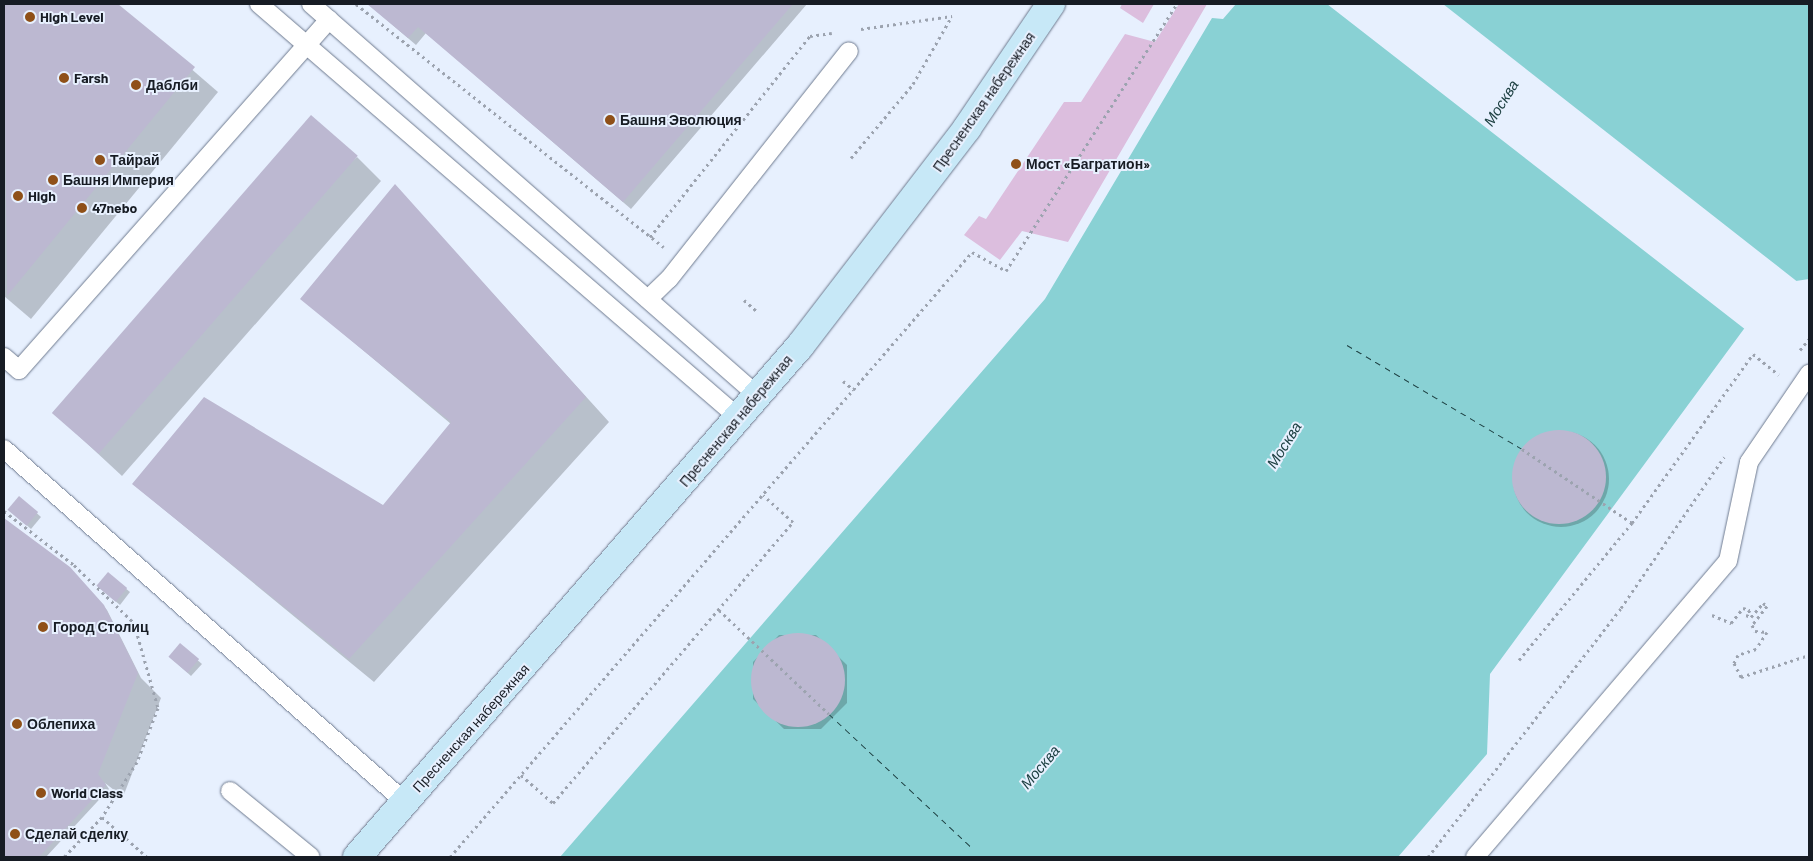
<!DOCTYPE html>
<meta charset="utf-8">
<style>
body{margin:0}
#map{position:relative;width:1813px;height:861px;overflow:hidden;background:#e7f0fe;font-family:Barlow,sans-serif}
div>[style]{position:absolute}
.green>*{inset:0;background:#dcbede}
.water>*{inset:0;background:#89d1d4}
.pier>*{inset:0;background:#e7f0fe}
.shadow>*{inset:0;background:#0003}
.round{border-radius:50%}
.ferry>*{height:1px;margin-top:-0.5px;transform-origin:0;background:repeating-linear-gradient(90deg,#1e4143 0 6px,transparent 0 11px)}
.building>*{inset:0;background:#bcb8d1;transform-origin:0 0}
.path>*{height:3px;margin-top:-1.5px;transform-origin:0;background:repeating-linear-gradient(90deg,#9ca3af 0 2.5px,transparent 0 6.5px)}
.roads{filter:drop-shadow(0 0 1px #6e7a8f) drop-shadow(0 0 1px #6e7a8f)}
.service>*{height:18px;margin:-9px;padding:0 9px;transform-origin:9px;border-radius:9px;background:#fff}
.secondary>*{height:28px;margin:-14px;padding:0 14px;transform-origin:14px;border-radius:14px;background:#c7e8f7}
.dots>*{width:14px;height:14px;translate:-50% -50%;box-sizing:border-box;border:2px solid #e7f0fe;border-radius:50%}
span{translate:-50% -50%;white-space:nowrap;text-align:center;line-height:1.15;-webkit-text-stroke:4px #e7f0fe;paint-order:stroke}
.poi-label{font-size:14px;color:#171c24;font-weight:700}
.left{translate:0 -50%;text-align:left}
.street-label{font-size:14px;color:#171c24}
.water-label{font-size:15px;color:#1e4143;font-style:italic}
.frame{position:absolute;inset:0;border:5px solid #171c24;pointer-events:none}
</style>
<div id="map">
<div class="green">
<div style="clip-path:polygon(1122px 4px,1154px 4px,1143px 23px,1120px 8px)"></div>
<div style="clip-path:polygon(1179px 4px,1207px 4px,1068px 242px,1022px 231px,1000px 260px,964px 235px,979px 216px,986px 219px,1064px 102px,1081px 102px,1125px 34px,1155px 42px)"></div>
</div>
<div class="water">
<div style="clip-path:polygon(1236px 4px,1809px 4px,1809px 279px,1777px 284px,1490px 674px,1487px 754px,1398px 857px,560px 857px,1045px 299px,1212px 18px,1223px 19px)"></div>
</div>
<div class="pier">
<div style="clip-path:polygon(1327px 4px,1443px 4px,1799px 283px,1779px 286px,1746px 330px)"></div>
</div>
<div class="shadow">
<div style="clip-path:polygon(4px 4px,116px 4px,218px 92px,31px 319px,4px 296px)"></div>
<div style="clip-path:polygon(368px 4px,807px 4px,631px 209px,426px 33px,416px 45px)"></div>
<div style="clip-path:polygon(357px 157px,381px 181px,122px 476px,53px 412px)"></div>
<div style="clip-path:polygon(395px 186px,609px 422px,374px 682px,133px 484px,384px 507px,451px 424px,302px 299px)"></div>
<div class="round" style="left:1513px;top:431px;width:96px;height:96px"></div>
<div style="clip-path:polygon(20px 498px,41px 517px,31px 529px,13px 513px)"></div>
<div style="clip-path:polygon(4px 521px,69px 568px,107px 610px,141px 678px,161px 698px,123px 797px,105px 783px,109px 789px,46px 857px,16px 857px,4px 847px)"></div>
<div style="clip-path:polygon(108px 574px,130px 592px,120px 605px,101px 589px)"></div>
<div style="clip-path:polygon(779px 635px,816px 635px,847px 665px,847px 703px,821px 729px,784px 729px,753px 699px,753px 662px)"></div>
<div style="clip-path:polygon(180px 645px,202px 664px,191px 676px,173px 660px)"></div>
</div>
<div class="ferry">
<div style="left:1347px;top:345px;width:204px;rotate:30.7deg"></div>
<div style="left:829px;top:714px;width:196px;rotate:43.1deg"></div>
</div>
<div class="building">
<div style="clip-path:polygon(4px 4px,118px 4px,195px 67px,7px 296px)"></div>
<div style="clip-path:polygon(367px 4px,793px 4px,623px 202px,418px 27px,408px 38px)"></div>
<div style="left:311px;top:115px;width:62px;height:395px;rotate:41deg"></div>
<div style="clip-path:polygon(395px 184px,586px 397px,349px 659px,132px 484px,204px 397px,383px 505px,451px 422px,300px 299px)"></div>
<div class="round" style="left:1512px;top:430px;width:94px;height:94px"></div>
<div style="left:19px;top:496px;width:25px;height:18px;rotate:40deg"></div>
<div style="clip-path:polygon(4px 518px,70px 567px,104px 605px,138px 673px,98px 774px,106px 785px,39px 857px,4px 857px)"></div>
<div style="left:108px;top:572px;width:25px;height:18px;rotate:40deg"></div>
<div class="round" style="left:751px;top:633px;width:94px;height:94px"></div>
<div style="left:180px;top:643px;width:25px;height:18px;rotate:40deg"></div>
</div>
<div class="path">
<div style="left:356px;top:4px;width:392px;rotate:38.3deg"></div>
<div style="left:861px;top:29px;width:92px;rotate:-8.1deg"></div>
<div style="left:851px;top:158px;width:97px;rotate:-50deg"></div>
<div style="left:913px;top:84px;width:78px;rotate:-60.2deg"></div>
<div style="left:650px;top:237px;width:257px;rotate:-51.5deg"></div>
<div style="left:810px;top:36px;width:22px;rotate:-8deg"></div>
<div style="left:744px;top:300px;width:18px;rotate:41deg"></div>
<div style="left:1800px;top:350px;width:14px;rotate:-51deg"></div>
<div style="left:843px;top:381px;width:14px;rotate:39deg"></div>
<div style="left:1522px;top:449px;width:133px;rotate:33.9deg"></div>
<div style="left:4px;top:511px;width:88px;rotate:37.6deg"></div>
<div style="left:74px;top:565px;width:83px;rotate:44deg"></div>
<div style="left:134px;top:623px;width:88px;rotate:74.2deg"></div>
<div style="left:158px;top:708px;width:58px;rotate:111.3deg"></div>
<div style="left:137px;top:762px;width:65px;rotate:122.5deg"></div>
<div style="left:102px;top:817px;width:55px;rotate:133.5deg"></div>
<div style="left:719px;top:610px;width:151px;rotate:43.4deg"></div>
<div style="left:1712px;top:615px;width:21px;rotate:23deg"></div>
<div style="left:1731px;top:623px;width:19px;rotate:-51deg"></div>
<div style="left:1743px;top:608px;width:7px;rotate:16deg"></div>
<div style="left:1750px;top:610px;width:6px;rotate:129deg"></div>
<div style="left:1746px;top:615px;width:5px;rotate:22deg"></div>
<div style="left:1751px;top:617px;width:18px;rotate:-49deg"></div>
<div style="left:1763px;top:603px;width:5px;rotate:37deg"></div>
<div style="left:1767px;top:606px;width:24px;rotate:128deg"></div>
<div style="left:1752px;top:625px;width:7px;rotate:63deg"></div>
<div style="left:1755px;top:631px;width:12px;rotate:5deg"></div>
<div style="left:1767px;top:632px;width:20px;rotate:123deg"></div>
<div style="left:1756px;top:649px;width:19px;rotate:162deg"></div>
<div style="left:1738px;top:655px;width:9px;rotate:117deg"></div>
<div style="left:1734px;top:663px;width:16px;rotate:63deg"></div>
<div style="left:1741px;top:677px;width:71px;rotate:-17.9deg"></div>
<div style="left:1519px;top:660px;width:178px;rotate:-50.5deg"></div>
<div style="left:1632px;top:523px;width:208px;rotate:-54.4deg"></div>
<div style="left:1753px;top:354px;width:33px;rotate:39deg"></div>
<div style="left:521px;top:775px;width:43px;rotate:41.2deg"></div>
<div style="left:553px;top:803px;width:370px;rotate:-49.5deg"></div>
<div style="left:793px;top:522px;width:40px;rotate:-138deg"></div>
<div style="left:102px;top:817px;width:60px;rotate:41.6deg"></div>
<div style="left:450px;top:857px;width:799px;rotate:-49.21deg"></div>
<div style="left:972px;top:252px;width:39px;rotate:29deg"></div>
<div style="left:1006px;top:271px;width:317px;rotate:-57.4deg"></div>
<div style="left:1428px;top:857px;width:315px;rotate:-52.2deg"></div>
<div style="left:1621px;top:608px;width:183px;rotate:-55.7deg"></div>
</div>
<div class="roads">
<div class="service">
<div style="left:259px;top:4px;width:634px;rotate:40.78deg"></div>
<div style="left:311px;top:4px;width:595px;rotate:41.25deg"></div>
<div style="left:648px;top:299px;width:29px;rotate:-44deg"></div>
<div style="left:669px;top:279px;width:290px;rotate:-51.7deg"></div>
<div style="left:4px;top:357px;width:20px;rotate:41deg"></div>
<div style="left:19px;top:370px;width:468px;rotate:-48.5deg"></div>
<div style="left:4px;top:449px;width:534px;rotate:41.36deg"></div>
<div style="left:230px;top:791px;width:104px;rotate:39.2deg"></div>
<div style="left:1475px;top:857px;width:389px;rotate:-49.5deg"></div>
<div style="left:1728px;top:561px;width:101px;rotate:-78deg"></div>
<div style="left:1749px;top:462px;width:107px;rotate:-55.7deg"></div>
</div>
<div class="secondary">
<div style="left:357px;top:857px;width:676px;rotate:-49.08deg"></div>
<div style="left:800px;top:346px;width:275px;rotate:-52.5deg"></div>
<div style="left:967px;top:128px;width:150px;rotate:-55.9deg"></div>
</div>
</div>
<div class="dots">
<div style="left:30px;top:17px;background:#8f5018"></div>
<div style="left:64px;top:78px;background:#8f5018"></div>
<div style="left:136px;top:85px;background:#8f5018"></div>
<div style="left:610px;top:120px;background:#8f5018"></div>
<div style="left:100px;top:160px;background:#8f5018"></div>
<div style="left:1016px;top:164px;background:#8f5018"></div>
<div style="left:53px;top:180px;background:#8f5018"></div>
<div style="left:18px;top:196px;background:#8f5018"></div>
<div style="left:82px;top:208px;background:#8f5018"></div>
<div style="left:43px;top:627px;background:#8f5018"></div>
<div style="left:17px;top:724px;background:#8f5018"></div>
<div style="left:41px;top:793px;background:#8f5018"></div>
<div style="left:15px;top:834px;background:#8f5018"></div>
</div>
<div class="poi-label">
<span class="left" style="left:40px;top:17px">High Level</span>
<span class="left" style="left:74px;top:78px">Farsh</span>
<span class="left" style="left:146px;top:85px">Даблби</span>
<span class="left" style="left:620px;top:120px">Башня Эволюция</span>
<span class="left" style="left:110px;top:160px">Тайрай</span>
<span class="left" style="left:1026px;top:164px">Мост «Багратион»</span>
<span class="left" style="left:63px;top:180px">Башня Империя</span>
<span class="left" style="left:28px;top:196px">High</span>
<span class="left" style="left:92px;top:208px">47nebo</span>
<span class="left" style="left:53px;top:627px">Город Столиц</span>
<span class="left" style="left:27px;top:724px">Облепиха</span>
<span class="left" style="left:51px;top:793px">World Class</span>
<span class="left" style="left:25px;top:834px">Сделай сделку</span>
</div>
<div class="street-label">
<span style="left:984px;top:102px;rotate:-55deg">Пресненская набережная</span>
<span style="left:736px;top:421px;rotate:-50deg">Пресненская набережная</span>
<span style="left:471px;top:728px;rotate:-48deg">Пресненская набережная</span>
</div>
<div class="water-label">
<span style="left:1501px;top:103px;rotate:-58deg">Москва</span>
<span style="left:1284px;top:445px;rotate:-58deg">Москва</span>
<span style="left:1040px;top:767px;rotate:-50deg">Москва</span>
</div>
<div class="frame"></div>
</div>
